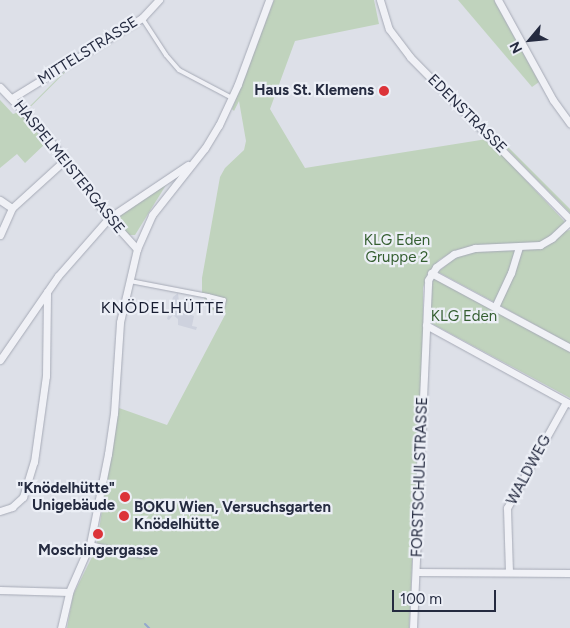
<!DOCTYPE html>
<meta charset="utf-8">
<style>
body{margin:0}
#map{position:relative;width:570px;height:628px;overflow:hidden;background:#dde0e8;font-family:Figtree,sans-serif}
div>[style]{position:absolute}
.built>*{inset:0;background:#ced2de}
.green>*{inset:0;background:#c0d3bd;transform-origin:0 0}
.stream>*{height:2px;margin:-1px;padding:0 1px;transform-origin:1px;border-radius:1px;background:#93a8cd}
.roads{filter:drop-shadow(0 0 1px #a6aab6) drop-shadow(0 0 1px #a6aab6)}
.service>*{height:4px;margin:-2px;padding:0 2px;transform-origin:2px;border-radius:2px;background:#f0f1f6}
.minor>*{height:7px;margin:-3.5px;padding:0 3.5px;transform-origin:3.5px;border-radius:3.5px;background:#f0f1f6}
.dots>*{width:14px;height:14px;translate:-50% -50%;box-sizing:border-box;border:2px solid #eceff6;border-radius:50%}
span{translate:-50% -50%;white-space:nowrap;text-align:center;line-height:1.15;-webkit-text-stroke:4.5px #eceff6;paint-order:stroke}
.street-label{font-size:15px;color:#252b40}
.poi-label{font-size:15px;color:#252b40;font-weight:700}
.right{translate:-100% -50%;text-align:right}
.left{translate:0 -50%;text-align:left}
.park-label{font-size:15px;color:#345e30}
.neighbourhood-label{font-size:16px;color:#171d31;letter-spacing:1px}
.north{position:absolute;left:505px;top:15px;width:50px;height:50px;-webkit-text-stroke:4px #eceff6;paint-order:stroke;rotate:242deg;font-size:14px;font-weight:700;line-height:20px;text-align:center;color:#252b40}
.north::after{content:'';display:block;margin:auto;width:18px;height:22px;background:#252b40;clip-path:polygon(50% 0,100% 100%,50% 72%,0 100%)}
.scale{position:absolute;left:392px;top:590px;width:104px;height:22px;box-sizing:border-box;border:2px solid #252b40;border-top:0;padding-left:6px;font-size:15px;line-height:18px;white-space:nowrap;color:#252b40;-webkit-text-stroke:4px #eceff6;paint-order:stroke}
</style>
<div id="map">
<div class="built">
<div style="clip-path:polygon(178px 293px,180px 311px,194px 316px,192px 326px,197px 327px,196px 330px,178px 325px,178px 319px,173px 315px,169px 320px,167px 319px,173px 297px)"></div>
</div>
<div class="green">
<div style="clip-path:polygon(274px 0,374px 0,379px 24px,295px 41px,270px 109px,305px 168px,487px 139px,565px 222px,547px 239px,537px 243px,480px 245px,456px 250px,439px 260px,427px 275px,423px 288px,423px 337px,409px 628px,67px 628px,73px 595px,96px 549px,105px 491px,110px 483px,107px 478px,119px 408px,167px 425px,226px 313px,208px 309px,202px 292px,202px 278px,220px 177px,225px 168px,244px 150px,246px 141px,239px 101px,234px 111px,232px 109px)"></div>
<div style="clip-path:polygon(458px 0,494px 0,539px 82px,532px 87px)"></div>
<div style="left:96px;top:40px;width:1px;height:93px;rotate:45deg"></div>
<div style="clip-path:polygon(0 100px,13px 114px,19px 112px,46px 143px,25px 163px,17px 154px,0 168px)"></div>
<div style="clip-path:polygon(500px 139px,570px 209px,570px 213px,499px 141px)"></div>
<div style="clip-path:polygon(166px 185px,135px 235px,129px 235px,117px 222px,117px 216px)"></div>
<div style="clip-path:polygon(570px 230px,570px 344px,499px 305px,520px 250px,544px 247px,565px 231px)"></div>
<div style="clip-path:polygon(515px 250px,507px 276px,494px 302px,438px 272px,457px 256px,473px 251px)"></div>
<div style="clip-path:polygon(433px 277px,570px 352px,570px 398px,429px 322px)"></div>
</div>
<div class="stream">
<div style="left:145px;top:624px;width:6px;rotate:45deg"></div>
</div>
<div class="roads">
<div class="service">
<div style="left:142px;top:18px;width:44px;rotate:57deg"></div>
<div style="left:166px;top:55px;width:20px;rotate:49deg"></div>
<div style="left:179px;top:70px;width:60px;rotate:27.8deg"></div>
<div style="left:130px;top:281px;width:74px;rotate:10.9deg"></div>
<div style="left:203px;top:295px;width:5px;rotate:11deg"></div>
<div style="left:208px;top:296px;width:16px;rotate:14deg"></div>
<div style="left:224px;top:300px;width:7px;rotate:106deg"></div>
<div style="left:222px;top:307px;width:11px;rotate:-170deg"></div>
<div style="left:211px;top:305px;width:9px;rotate:-108deg"></div>
<div style="left:90px;top:544px;width:53px;rotate:13deg"></div>
</div>
<div class="minor">
<div style="left:380px;top:0;width:30px;rotate:73deg"></div>
<div style="left:389px;top:29px;width:35px;rotate:53deg"></div>
<div style="left:410px;top:57px;width:228px;rotate:45.4deg"></div>
<div style="left:498px;top:0;width:114px;rotate:61.2deg"></div>
<div style="left:553px;top:100px;width:29px;rotate:54deg"></div>
<div style="left:0;top:87px;width:66px;rotate:46.2deg"></div>
<div style="left:46px;top:135px;width:104px;rotate:52.8deg"></div>
<div style="left:109px;top:218px;width:42px;rotate:47.9deg"></div>
<div style="left:12px;top:98px;width:153px;rotate:-31.6deg"></div>
<div style="left:142px;top:18px;width:25px;rotate:-47deg"></div>
<div style="left:0;top:200px;width:14px;rotate:34deg"></div>
<div style="left:0;top:235px;width:30px;rotate:-66deg"></div>
<div style="left:12px;top:208px;width:73px;rotate:-42.2deg"></div>
<div style="left:431px;top:273px;width:158px;rotate:28.3deg"></div>
<div style="left:495px;top:307px;width:38px;rotate:-65deg"></div>
<div style="left:511px;top:273px;width:27px;rotate:-73deg"></div>
<div style="left:426px;top:325px;width:164px;rotate:28.7deg"></div>
<div style="left:0;top:360px;width:102px;rotate:-55.4deg"></div>
<div style="left:58px;top:276px;width:77px;rotate:-48.7deg"></div>
<div style="left:109px;top:218px;width:95px;rotate:-33.9deg"></div>
<div style="left:0;top:511px;width:13px;rotate:-18deg"></div>
<div style="left:12px;top:507px;width:15px;rotate:-42deg"></div>
<div style="left:23px;top:497px;width:37px;rotate:-73deg"></div>
<div style="left:34px;top:462px;width:87px;rotate:-82.1deg"></div>
<div style="left:46px;top:376px;width:84px;rotate:-89.3deg"></div>
<div style="left:416px;top:572px;width:154px;rotate:0.4deg"></div>
<div style="left:509px;top:572px;width:64px;rotate:-91.8deg"></div>
<div style="left:507px;top:508px;width:121px;rotate:-60.9deg"></div>
<div style="left:0;top:590px;width:69px;rotate:1.7deg"></div>
<div style="left:61px;top:628px;width:37px;rotate:-77deg"></div>
<div style="left:69px;top:592px;width:52px;rotate:-66.4deg"></div>
<div style="left:90px;top:544px;width:92px;rotate:-78.7deg"></div>
<div style="left:108px;top:454px;width:41px;rotate:-81.7deg"></div>
<div style="left:114px;top:413px;width:91px;rotate:-86.2deg"></div>
<div style="left:120px;top:322px;width:75px;rotate:-76.9deg"></div>
<div style="left:137px;top:249px;width:37px;rotate:-66deg"></div>
<div style="left:152px;top:215px;width:85px;rotate:-51.7deg"></div>
<div style="left:205px;top:148px;width:27px;rotate:-59deg"></div>
<div style="left:219px;top:125px;width:45px;rotate:-65.1deg"></div>
<div style="left:238px;top:84px;width:90px;rotate:-69.7deg"></div>
<div style="left:413px;top:628px;width:348px;rotate:-87.5deg"></div>
<div style="left:428px;top:280px;width:15px;rotate:-58deg"></div>
<div style="left:436px;top:267px;width:22px;rotate:-36deg"></div>
<div style="left:454px;top:254px;width:22px;rotate:-16deg"></div>
<div style="left:475px;top:248px;width:65px;rotate:-2.6deg"></div>
<div style="left:540px;top:245px;width:14px;rotate:-30deg"></div>
<div style="left:552px;top:238px;width:25px;rotate:-43deg"></div>
</div>
</div>
<div class="dots">
<div style="left:384px;top:91px;background:#dc3339"></div>
<div style="left:125px;top:497px;background:#dc3339"></div>
<div style="left:124px;top:516px;background:#dc3339"></div>
<div style="left:98px;top:534px;background:#dc3339"></div>
</div>
<div class="street-label">
<span style="left:88px;top:51px;rotate:-32deg">MITTELSTRASSE</span>
<span style="left:467px;top:114px;rotate:45deg">EDENSTRASSE</span>
<span style="left:69px;top:167px;rotate:51deg">HASPELMEISTERGASSE</span>
<span style="left:529px;top:470px;rotate:-62deg">WALDWEG</span>
<span style="left:420px;top:477px;rotate:-88deg">FORSTSCHULSTRASSE</span>
</div>
<div class="poi-label">
<span class="right" style="left:374px;top:91px">Haus St. Klemens</span>
<span class="right" style="left:115px;top:497px">"Knödelhütte"<br>Unigebäude</span>
<span class="left" style="left:134px;top:516px">BOKU Wien, Versuchsgarten<br>Knödelhütte</span>
<span style="left:98px;top:551px">Moschingergasse</span>
</div>
<div class="park-label">
<span style="left:397px;top:249px">KLG Eden<br>Gruppe 2</span>
<span style="left:464px;top:317px">KLG Eden</span>
</div>
<div class="neighbourhood-label">
<span style="left:163px;top:308px">KNÖDELHÜTTE</span>
</div>
<div class="north">N</div>
<div class="scale">100 m</div>
</div>
